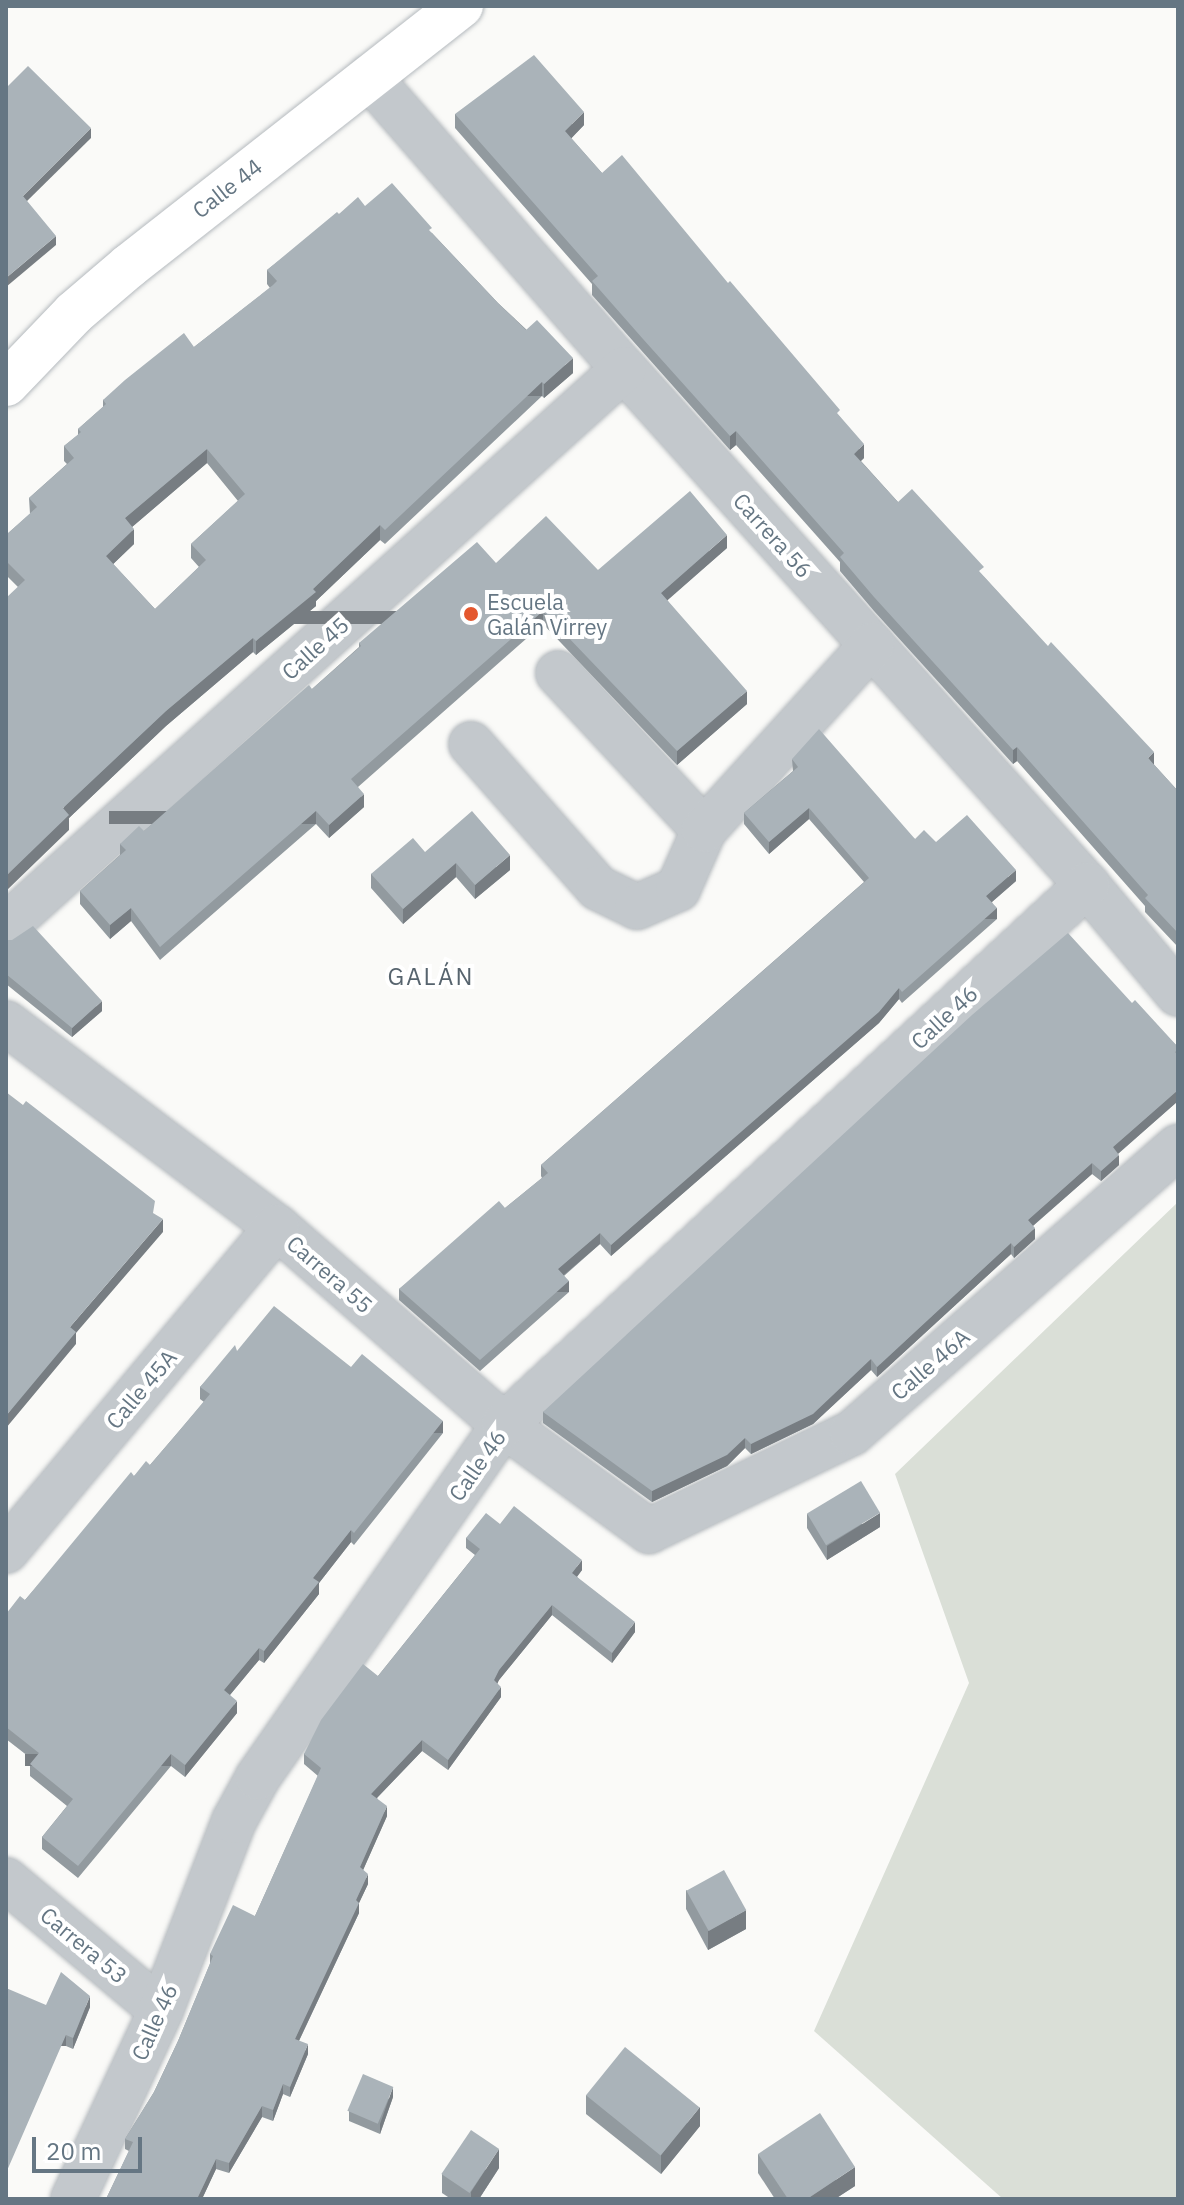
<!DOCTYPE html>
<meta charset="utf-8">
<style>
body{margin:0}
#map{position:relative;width:1184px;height:2205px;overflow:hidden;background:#fafaf8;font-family:"IBM Plex Sans",sans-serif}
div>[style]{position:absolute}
.green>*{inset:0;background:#dadfd7}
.roads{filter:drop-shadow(0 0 2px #b5babe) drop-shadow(0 0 2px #b5babe)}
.minor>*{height:44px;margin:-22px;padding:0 22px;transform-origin:22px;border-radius:22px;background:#c3c8cc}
.major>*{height:44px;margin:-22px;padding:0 22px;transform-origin:22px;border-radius:22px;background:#fff}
.wall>*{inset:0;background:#929a9f}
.shaded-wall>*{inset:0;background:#777d82;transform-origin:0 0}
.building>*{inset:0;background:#aab3b9;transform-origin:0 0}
.dots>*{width:22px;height:22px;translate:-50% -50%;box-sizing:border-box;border:4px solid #fff;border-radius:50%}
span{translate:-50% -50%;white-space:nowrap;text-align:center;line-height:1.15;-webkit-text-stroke:8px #fff;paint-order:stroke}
.street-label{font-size:22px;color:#657683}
.poi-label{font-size:22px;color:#657683}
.left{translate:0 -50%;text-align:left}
.neighbourhood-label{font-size:24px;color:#57646e;letter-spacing:2px}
.frame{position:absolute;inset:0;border:8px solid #657683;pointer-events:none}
.scale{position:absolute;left:32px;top:2137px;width:110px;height:36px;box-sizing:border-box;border:4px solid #657683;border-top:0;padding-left:10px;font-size:24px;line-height:28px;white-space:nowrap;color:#657683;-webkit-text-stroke:6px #fff;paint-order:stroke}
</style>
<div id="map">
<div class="green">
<div style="clip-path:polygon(1178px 1202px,1178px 2199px,1003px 2199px,814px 2031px,969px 1683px,895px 1474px)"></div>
</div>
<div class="roads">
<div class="minor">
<div style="left:369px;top:77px;width:388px;rotate:48.9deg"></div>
<div style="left:624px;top:369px;width:693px;rotate:48.1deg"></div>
<div style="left:1087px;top:885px;width:142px;rotate:50.1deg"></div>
<div style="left:558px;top:673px;width:214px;rotate:47.1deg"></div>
<div style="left:471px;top:744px;width:192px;rotate:48.6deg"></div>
<div style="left:598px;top:888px;width:43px;rotate:26deg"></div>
<div style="left:637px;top:907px;width:45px;rotate:-23.7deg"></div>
<div style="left:678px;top:889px;width:64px;rotate:-66.2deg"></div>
<div style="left:704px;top:830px;width:250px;rotate:-47.8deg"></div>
<div style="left:6px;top:926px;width:832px;rotate:-42.03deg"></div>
<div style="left:6px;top:1023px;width:339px;rotate:37deg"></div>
<div style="left:277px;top:1227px;width:301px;rotate:41.1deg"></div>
<div style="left:504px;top:1425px;width:180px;rotate:36.2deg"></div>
<div style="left:649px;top:1531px;width:225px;rotate:-25.8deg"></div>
<div style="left:852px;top:1433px;width:434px;rotate:-41.3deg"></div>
<div style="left:6px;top:1551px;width:422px;rotate:-50.1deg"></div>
<div style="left:6px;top:1880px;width:202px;rotate:40deg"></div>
<div style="left:73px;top:2199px;width:208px;rotate:-65deg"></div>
<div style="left:161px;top:2010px;width:203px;rotate:-68.9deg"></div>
<div style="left:234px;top:1821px;width:50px;rotate:-61.4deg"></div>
<div style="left:258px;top:1777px;width:429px;rotate:-55.1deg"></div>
<div style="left:504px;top:1425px;width:795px;rotate:-42.81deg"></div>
</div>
<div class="major">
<div style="left:6px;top:384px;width:98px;rotate:-46.2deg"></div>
<div style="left:74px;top:313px;width:72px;rotate:-40.5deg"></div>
<div style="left:129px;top:266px;width:422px;rotate:-38.1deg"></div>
</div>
</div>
<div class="wall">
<div style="clip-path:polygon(455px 114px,584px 125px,571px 138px,602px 173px,840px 417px,864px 458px,861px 461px,898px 502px,984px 577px,1178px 791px,1178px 947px,1145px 912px,1145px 906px,1017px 761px,1013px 764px,874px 611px,840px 571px,840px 562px,736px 445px,730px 450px,592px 295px,592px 284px,455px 128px)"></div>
<div style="clip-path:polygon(evenodd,365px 206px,432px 233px,498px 303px,573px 373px,544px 398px,542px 396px,385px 544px,380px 540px,316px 601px,316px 606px,256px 655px,253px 652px,166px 726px,69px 818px,69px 830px,18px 587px,6px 575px,6px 535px,30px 514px,29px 498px,67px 464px,64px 461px,64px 446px,78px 435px,78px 429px,103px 407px,103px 400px,194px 347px,270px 288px,267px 284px,267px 270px,339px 214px,365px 206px,207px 463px,238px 501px,191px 544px,191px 558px,199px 567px,155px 609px,113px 564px,134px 544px,132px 527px,207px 463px)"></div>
<div style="clip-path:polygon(727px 548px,667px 600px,747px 704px,677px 765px,543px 624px,358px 787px,364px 807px,329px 838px,316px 824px,160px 960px,131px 921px,110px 939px,80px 904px,80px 891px,120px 855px,120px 844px,144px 831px,312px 689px,359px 647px,359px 643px,496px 563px,598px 570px)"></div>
<div style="clip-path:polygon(792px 759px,915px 839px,936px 842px,1016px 881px,992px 902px,997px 919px,902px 1003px,899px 999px,879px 1023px,611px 1256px,600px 1244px,564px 1276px,569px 1292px,480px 1371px,399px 1300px,399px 1289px,505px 1208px,542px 1178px,541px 1176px,541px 1165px,864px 882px,809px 819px,769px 854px,744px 824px,744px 813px,793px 771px)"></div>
<div style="clip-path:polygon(425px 852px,510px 870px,475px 899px,456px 877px,403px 924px,371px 888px,371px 874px)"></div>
<div style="clip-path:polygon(6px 940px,102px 1011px,72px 1037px,6px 984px)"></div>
<div style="clip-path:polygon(1132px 1003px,1178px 1047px,1178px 1101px,1118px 1154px,1119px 1165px,1101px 1181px,1092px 1174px,1033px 1226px,1035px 1239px,1014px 1258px,1011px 1254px,877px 1377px,871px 1370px,813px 1424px,751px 1454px,745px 1448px,727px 1466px,652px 1502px,543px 1423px,543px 1412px)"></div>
<div style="clip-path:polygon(237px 1351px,351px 1367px,443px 1433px,354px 1545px,351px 1542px,319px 1583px,319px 1594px,264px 1663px,259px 1660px,230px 1695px,237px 1713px,185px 1777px,171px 1766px,78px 1878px,42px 1849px,42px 1837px,67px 1806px,30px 1776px,30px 1764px,33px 1760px,6px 1739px,6px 1614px,25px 1600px,134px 1476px,150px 1465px,204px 1402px,200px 1399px,200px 1387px)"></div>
<div style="clip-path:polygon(807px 1514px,880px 1527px,827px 1560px,807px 1528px)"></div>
<div style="clip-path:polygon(500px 1524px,582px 1570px,577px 1577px,635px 1632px,612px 1663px,552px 1615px,499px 1680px,497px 1683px,501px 1697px,448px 1770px,422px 1751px,377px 1798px,387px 1816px,363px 1870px,368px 1884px,359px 1903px,359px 1913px,299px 2041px,308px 2054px,290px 2097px,283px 2094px,273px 2121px,262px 2117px,229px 2173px,216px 2169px,202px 2199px,106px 2199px,129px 2151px,125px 2149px,125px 2139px,154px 2092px,178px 2041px,210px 1964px,210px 1954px,255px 1916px,318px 1776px,304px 1764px,304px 1754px,378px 1676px,475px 1555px,466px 1548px,466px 1538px)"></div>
<div style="clip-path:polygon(686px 1890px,746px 1929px,708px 1950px,686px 1909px)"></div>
<div style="clip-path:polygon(46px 2005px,90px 2007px,73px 2049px,66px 2046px)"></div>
<div style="clip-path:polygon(586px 2095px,700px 2126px,661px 2174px,586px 2114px)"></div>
<div style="clip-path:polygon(393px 2097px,380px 2134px,349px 2121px,349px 2111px)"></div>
<div style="clip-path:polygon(758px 2154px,855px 2186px,835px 2199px,775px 2199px,758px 2173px)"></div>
<div style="clip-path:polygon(499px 2168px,479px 2199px,451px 2199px,442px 2193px,442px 2174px)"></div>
</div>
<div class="shaded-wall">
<div style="clip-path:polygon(584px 112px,584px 125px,565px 145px,565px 131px)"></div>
<div style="clip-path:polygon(91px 128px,91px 138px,23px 205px,23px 196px)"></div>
<div style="clip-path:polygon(56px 236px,56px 245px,6px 287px,6px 278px)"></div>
<div style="clip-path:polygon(573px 358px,573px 373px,544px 398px,544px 384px)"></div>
<div style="left:542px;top:382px;width:14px;height:216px;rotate:90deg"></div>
<div style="clip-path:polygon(736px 431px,736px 445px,730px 450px,730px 436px)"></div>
<div style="clip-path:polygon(864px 444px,864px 458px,854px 467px,854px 454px)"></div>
<div style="clip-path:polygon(207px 449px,207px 463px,125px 533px,125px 518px)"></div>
<div style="clip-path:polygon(380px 525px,380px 540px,316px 601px,316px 606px,256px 655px,256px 641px,313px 589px)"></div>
<div style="clip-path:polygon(134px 529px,134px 544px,106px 571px,106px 556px)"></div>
<div style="clip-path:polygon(727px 535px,727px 548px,661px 606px,661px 593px)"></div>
<div style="left:543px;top:611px;width:13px;height:255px;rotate:90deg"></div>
<div style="clip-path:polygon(253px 638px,253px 652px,166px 726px,69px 818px,69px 830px,6px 891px,6px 876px,63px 808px,166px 711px)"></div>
<div style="clip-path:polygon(747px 691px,747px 704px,677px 765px,677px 751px)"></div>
<div style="clip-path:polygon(1017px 747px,1017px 761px,1013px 764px,1013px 750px)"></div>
<div style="clip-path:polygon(1154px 752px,1154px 766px,1148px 758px)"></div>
<div style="clip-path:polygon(364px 794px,364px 807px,329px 838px,329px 825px)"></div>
<div style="clip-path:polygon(809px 808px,809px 819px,769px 854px,769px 842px)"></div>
<div style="left:316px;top:811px;width:13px;height:207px;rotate:90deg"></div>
<div style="clip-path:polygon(510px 855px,510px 870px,475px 899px,475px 885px)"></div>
<div style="clip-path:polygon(456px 863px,456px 877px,403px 924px,403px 909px)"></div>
<div style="clip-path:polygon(1016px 870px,1016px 881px,986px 907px,986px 896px)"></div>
<div style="clip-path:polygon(131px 908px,131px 921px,110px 939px,110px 925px)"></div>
<div style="left:997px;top:908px;width:11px;height:127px;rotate:90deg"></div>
<div style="clip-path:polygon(899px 988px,899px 999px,879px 1023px,611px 1256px,611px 1245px)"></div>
<div style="clip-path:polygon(102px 1001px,102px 1011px,72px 1037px,72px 1028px)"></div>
<div style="clip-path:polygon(1178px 1090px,1178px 1101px,1113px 1158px,1113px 1147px)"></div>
<div style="clip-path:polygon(1119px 1155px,1119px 1165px,1101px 1181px,1101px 1171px)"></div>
<div style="clip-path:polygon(1092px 1163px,1092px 1174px,1028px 1230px,1028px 1220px)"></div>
<div style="clip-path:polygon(163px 1219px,163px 1232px,76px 1333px,76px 1344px,6px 1428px,6px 1416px,70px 1327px)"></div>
<div style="clip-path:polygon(1035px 1228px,1035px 1239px,1014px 1258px,1014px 1247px)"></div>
<div style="clip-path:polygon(600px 1233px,600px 1244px,558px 1280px,558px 1269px)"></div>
<div style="clip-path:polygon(1011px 1243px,1011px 1254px,877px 1377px,877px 1367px)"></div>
<div style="left:569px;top:1281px;width:11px;height:119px;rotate:90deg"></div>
<div style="clip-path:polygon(871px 1359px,871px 1370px,813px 1424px,751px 1454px,751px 1444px)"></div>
<div style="left:443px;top:1421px;width:12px;height:143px;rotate:90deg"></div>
<div style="clip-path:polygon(745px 1438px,745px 1448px,727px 1466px,652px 1502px,652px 1491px)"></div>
<div style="clip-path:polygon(880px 1513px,880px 1527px,827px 1560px,827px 1546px)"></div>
<div style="clip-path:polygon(351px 1530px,351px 1542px,319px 1583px,319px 1594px,264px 1663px,264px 1651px,313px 1578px)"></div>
<div style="clip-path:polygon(582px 1560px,582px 1570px,572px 1583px,572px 1573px)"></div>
<div style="clip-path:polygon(552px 1605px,552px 1615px,499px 1680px,494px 1691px,494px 1680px,499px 1670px)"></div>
<div style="clip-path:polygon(635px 1622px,635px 1632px,612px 1663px,612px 1653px)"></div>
<div style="clip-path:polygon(259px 1648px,259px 1660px,224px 1702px,224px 1690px)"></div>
<div style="clip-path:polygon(501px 1687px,501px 1697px,448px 1770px,448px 1760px)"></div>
<div style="clip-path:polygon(237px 1701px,237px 1713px,185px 1777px,185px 1765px)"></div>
<div style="clip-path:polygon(422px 1740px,422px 1751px,371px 1804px,371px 1794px)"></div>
<div style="left:171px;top:1754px;width:12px;height:146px;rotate:90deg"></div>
<div style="clip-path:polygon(387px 1806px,387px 1816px,360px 1877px,360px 1867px)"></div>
<div style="clip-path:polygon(368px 1874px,368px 1884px,359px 1903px,359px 1913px,295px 2049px,295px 2039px,356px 1900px)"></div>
<div style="clip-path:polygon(746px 1910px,746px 1929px,708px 1950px,708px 1931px)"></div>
<div style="clip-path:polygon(90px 1996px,90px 2007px,73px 2049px,73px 2038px)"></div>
<div style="left:66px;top:2035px;width:11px;height:150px;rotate:90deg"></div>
<div style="clip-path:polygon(308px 2044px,308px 2054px,290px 2097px,290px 2087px)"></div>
<div style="clip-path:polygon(283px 2084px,283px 2094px,273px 2121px,273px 2110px)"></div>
<div style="clip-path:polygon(393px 2087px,393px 2097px,380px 2134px,380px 2124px)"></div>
<div style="clip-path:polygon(262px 2106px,262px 2117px,229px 2173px,229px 2163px)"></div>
<div style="clip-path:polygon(700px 2107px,700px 2126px,661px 2174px,661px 2155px)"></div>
<div style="clip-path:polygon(499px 2149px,499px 2168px,479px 2199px,471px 2199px,471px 2192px)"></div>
<div style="clip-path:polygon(216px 2159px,216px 2169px,202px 2199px,197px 2199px)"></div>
<div style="clip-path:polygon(855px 2167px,855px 2186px,835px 2199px,807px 2199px)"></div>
</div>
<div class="building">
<div style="clip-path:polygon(534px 55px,584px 112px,565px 131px,602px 173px,622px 155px,728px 283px,730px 281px,840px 410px,837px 413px,864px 444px,854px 454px,898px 502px,912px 489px,984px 567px,979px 571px,1048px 646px,1051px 642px,1154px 752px,1148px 758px,1178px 791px,1178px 933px,1145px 898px,1148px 895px,1017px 747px,1013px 750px,874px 597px,840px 557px,844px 553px,736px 431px,730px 436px,643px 339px,592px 281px,598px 276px,455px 114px)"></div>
<div style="clip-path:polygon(28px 66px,91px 128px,23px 196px,56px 236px,6px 278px,6px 88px)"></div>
<div style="clip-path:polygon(evenodd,392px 183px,432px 228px,429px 230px,498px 303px,526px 330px,537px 320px,573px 358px,544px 384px,542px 382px,385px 530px,380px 525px,313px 589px,316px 592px,256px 641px,253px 638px,166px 711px,63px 808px,69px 815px,6px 876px,6px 598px,25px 580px,6px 561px,6px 535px,37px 507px,29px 498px,74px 458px,64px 446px,81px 432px,78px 429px,106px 404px,103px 400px,125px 380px,184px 333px,194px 347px,273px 285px,277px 281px,267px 270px,337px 212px,339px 214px,358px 197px,365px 206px,392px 183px,207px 449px,245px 494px,191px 544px,206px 560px,155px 609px,106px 556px,134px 529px,125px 518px,207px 449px)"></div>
<div style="clip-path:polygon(690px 491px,727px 535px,661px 593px,747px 691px,677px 751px,543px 611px,351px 779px,364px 794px,329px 825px,316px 811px,160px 947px,131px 908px,110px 925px,80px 891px,126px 850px,120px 844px,139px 826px,144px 831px,293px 699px,309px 685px,312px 689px,361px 646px,359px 643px,477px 542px,496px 563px,546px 516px,598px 570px)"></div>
<div style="clip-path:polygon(819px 729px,915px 839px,924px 830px,936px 842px,967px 815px,1016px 870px,986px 896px,997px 908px,902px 992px,899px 988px,879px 1012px,611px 1245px,600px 1233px,558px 1269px,569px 1281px,480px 1360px,399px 1289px,499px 1201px,505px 1208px,548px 1173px,541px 1165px,869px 878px,809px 808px,769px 842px,744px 813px,798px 767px,792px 759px)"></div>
<div style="clip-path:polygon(472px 811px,510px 855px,475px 885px,456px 863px,403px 909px,371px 874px,413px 838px,425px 852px)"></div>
<div style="clip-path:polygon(33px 926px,102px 1001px,72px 1028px,6px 974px,6px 940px,12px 940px)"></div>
<div style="clip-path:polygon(1068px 933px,1132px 1003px,1135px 1000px,1178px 1047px,1178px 1050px,1175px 1052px,1178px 1055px,1178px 1090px,1113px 1147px,1119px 1155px,1101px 1171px,1092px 1163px,1028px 1220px,1035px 1228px,1014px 1247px,1011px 1243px,877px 1367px,871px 1359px,813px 1414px,751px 1444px,745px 1438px,727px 1455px,652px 1491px,543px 1412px,972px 1015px)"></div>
<div style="clip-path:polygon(6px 1092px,23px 1105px,26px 1101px,155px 1201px,153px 1213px,163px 1219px,70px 1327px,76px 1332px,6px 1416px)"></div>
<div style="clip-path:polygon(274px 1306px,351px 1367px,362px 1354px,443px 1421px,354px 1533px,351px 1530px,313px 1578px,319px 1582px,264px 1651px,259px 1648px,224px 1690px,237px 1701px,185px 1765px,171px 1754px,78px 1866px,42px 1837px,73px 1799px,30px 1764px,39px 1753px,6px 1727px,6px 1614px,20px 1596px,25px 1600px,131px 1472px,134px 1476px,146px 1461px,150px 1465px,174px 1437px,210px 1394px,200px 1387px,235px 1345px,237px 1351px)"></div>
<div style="left:861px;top:1481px;width:37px;height:63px;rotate:59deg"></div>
<div style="clip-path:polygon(514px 1506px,582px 1560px,572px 1573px,635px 1622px,612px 1653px,552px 1605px,499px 1670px,494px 1680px,501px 1687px,448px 1760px,422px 1740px,371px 1794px,387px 1806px,360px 1867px,368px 1874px,356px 1900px,359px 1903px,295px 2039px,308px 2044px,290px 2087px,283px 2084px,273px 2110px,262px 2106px,229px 2163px,216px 2159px,197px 2199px,106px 2199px,133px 2142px,125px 2139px,154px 2092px,178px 2041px,213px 1956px,210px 1954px,233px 1905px,255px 1916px,321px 1768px,304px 1754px,321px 1720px,363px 1664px,378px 1676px,480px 1549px,466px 1538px,486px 1513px,500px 1524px)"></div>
<div style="left:724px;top:1870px;width:46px;height:43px;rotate:61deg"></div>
<div style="clip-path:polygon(61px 1972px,90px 1996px,73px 2038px,66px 2035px,6px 2173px,6px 1988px,46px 2005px)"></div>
<div style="left:625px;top:2047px;width:96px;height:62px;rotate:39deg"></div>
<div style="left:363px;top:2074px;width:33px;height:40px;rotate:23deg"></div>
<div style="clip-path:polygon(820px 2113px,855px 2167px,807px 2199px,788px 2199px,758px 2154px)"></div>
<div style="left:471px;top:2130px;width:34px;height:53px;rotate:34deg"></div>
</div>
<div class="dots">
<div style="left:471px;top:614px;background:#e4572e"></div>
</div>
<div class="street-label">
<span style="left:227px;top:188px;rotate:-38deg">Calle 44</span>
<span style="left:773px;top:535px;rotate:48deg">Carrera 56</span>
<span style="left:315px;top:648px;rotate:-42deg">Calle 45</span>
<span style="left:944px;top:1017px;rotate:-43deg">Calle 46</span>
<span style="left:330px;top:1274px;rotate:41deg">Carrera 55</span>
<span style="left:930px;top:1364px;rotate:-41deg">Calle 46A</span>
<span style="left:141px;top:1389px;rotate:-50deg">Calle 45A</span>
<span style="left:477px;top:1465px;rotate:-55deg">Calle 46</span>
<span style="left:84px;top:1945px;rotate:40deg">Carrera 53</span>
<span style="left:154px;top:2022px;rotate:-66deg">Calle 46</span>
</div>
<div class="poi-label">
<span class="left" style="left:487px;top:614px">Escuela<br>Galán Virrey</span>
</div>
<div class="neighbourhood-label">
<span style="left:431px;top:977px">GALÁN</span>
</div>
<div class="frame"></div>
<div class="scale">20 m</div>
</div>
